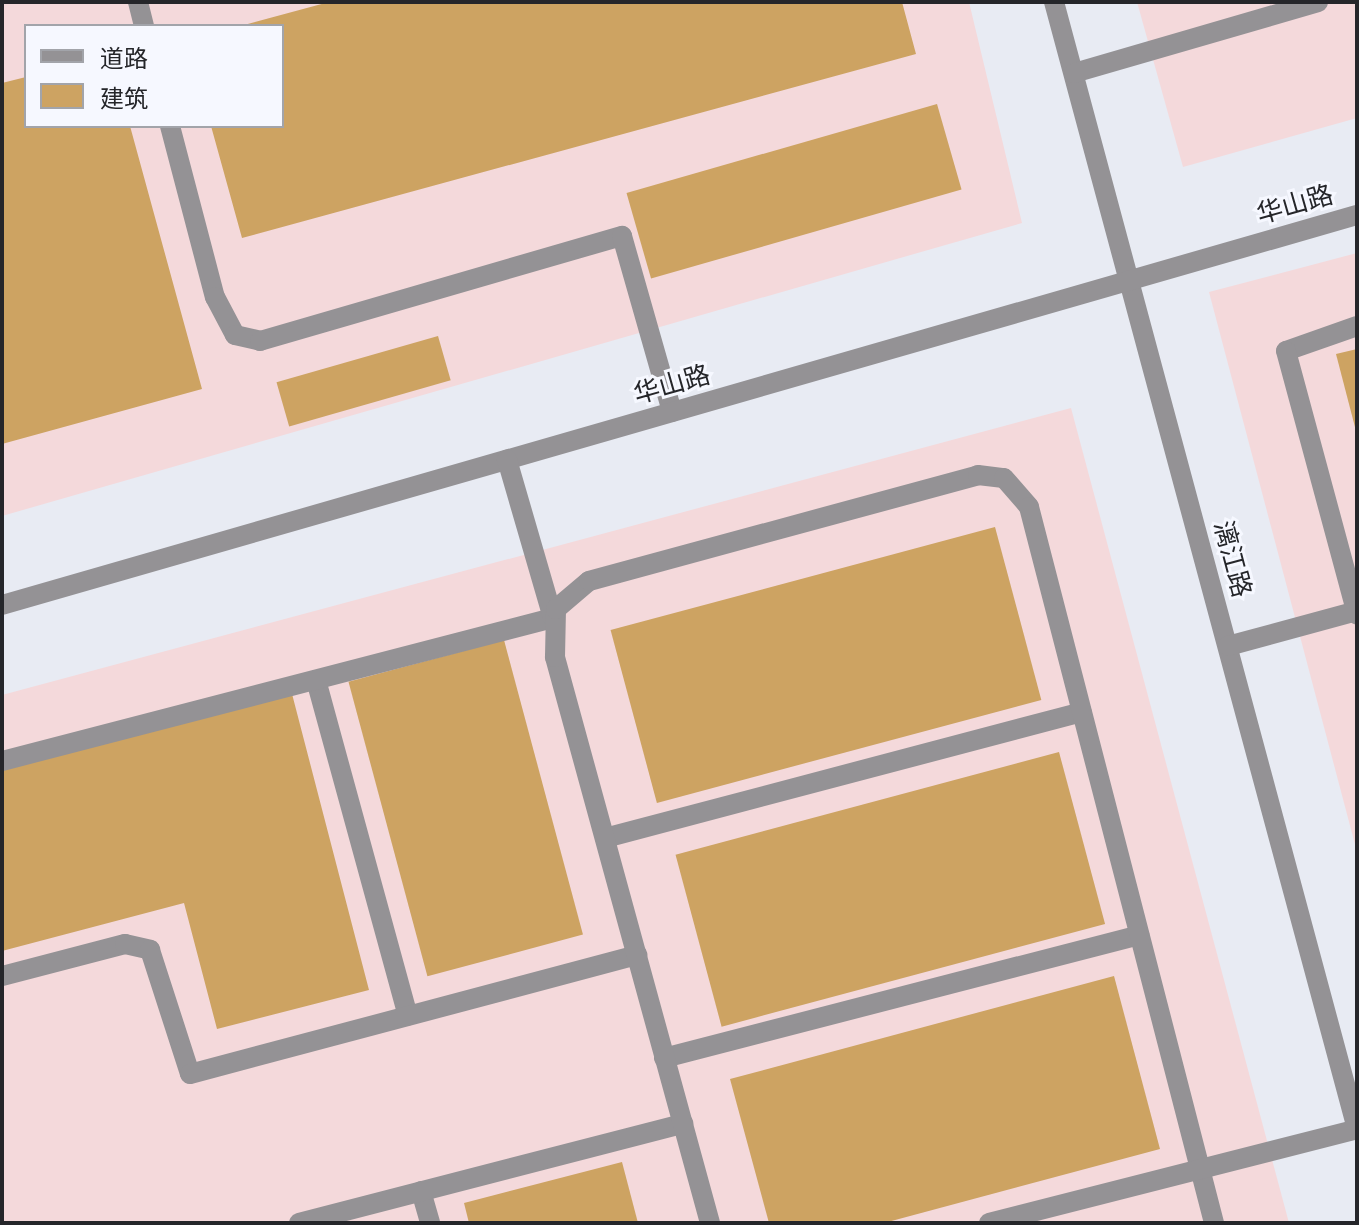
<!DOCTYPE html>
<meta charset="utf-8">
<style>
body{margin:0}
#map{position:relative;width:1359px;height:1225px;overflow:hidden;background:#e8ebf3;font-family:Karla,"Noto Sans SC",sans-serif}
div>[style]{position:absolute}
.industrial>*{inset:0;background:#f4d9db}
.building>*{inset:0;background:#cda362;transform-origin:0 0}
.minor>*{height:20px;margin:-10px;padding:0 10px;transform-origin:10px;border-radius:10px;background:#949295}
span{translate:-50% -50%;white-space:nowrap;text-align:center;line-height:1.15;-webkit-text-stroke:6px #f6f8ff;paint-order:stroke}
.street-label{font-size:26px;color:#25262a}
.frame{position:absolute;inset:0;border:4px solid #25262a;pointer-events:none}
.legend{position:absolute;left:24px;top:24px;width:260px;height:104px;box-sizing:border-box;background:#f6f8ff;border:2px solid #a2a4aa;margin:0;padding:10px 14px;list-style:none;font-size:24px;color:#25262a}
.legend li{display:flex;align-items:center;gap:16px;height:40px}
.legend b{width:40px;border:2px solid #a2a4aa}
</style>
<div id="map">
<div class="industrial">
<div style="clip-path:polygon(evenodd,2px 2px,969px 2px,1022px 223px,2px 516px,2px 2px,26px 26px,282px 26px,282px 126px,26px 126px,26px 26px)"></div>
<div style="clip-path:polygon(1137px 2px,1357px 2px,1357px 118px,1183px 167px)"></div>
<div style="clip-path:polygon(1357px 253px,1357px 852px,1209px 292px)"></div>
<div style="clip-path:polygon(1071px 408px,1289px 1223px,2px 1223px,2px 695px)"></div>
</div>
<div class="building">
<div style="clip-path:polygon(329px 2px,902px 2px,916px 54px,242px 238px,211px 126px,282px 126px,282px 26px,244px 25px)"></div>
<div style="clip-path:polygon(26px 77px,26px 126px,130px 126px,202px 389px,2px 444px,2px 83px)"></div>
<div style="left:937px;top:104px;width:89px;height:323px;rotate:74deg"></div>
<div style="left:438px;top:336px;width:46px;height:168px;rotate:74deg"></div>
<div style="clip-path:polygon(1357px 349px,1357px 431px,1356px 431px,1336px 354px)"></div>
<div style="left:995px;top:527px;width:179px;height:398px;rotate:75deg"></div>
<div style="left:504px;top:640px;width:305px;height:161px;rotate:75deg"></div>
<div style="clip-path:polygon(291px 690px,369px 990px,217px 1029px,184px 903px,2px 951px,2px 765px)"></div>
<div style="left:1059px;top:752px;width:178px;height:397px;rotate:75deg"></div>
<div style="clip-path:polygon(1114px 976px,1160px 1149px,884px 1223px,769px 1223px,730px 1079px)"></div>
<div style="clip-path:polygon(622px 1162px,638px 1223px,469px 1223px,464px 1203px)"></div>
</div>
<div class="minor">
<div style="left:138px;top:2px;width:25px;rotate:76deg"></div>
<div style="left:1054px;top:2px;width:1167px;rotate:74.95deg"></div>
<div style="left:1074px;top:73px;width:254px;rotate:-16.2deg"></div>
<div style="left:170px;top:126px;width:177px;rotate:75.3deg"></div>
<div style="left:215px;top:297px;width:43px;rotate:62.2deg"></div>
<div style="left:235px;top:335px;width:26px;rotate:13deg"></div>
<div style="left:260px;top:341px;width:377px;rotate:-16.2deg"></div>
<div style="left:622px;top:236px;width:183px;rotate:74.1deg"></div>
<div style="left:1357px;top:326px;width:75px;rotate:160.6deg"></div>
<div style="left:1286px;top:351px;width:273px;rotate:74.9deg"></div>
<div style="left:2px;top:605px;width:1410px;rotate:-16.06deg"></div>
<div style="left:1228px;top:646px;width:134px;rotate:-15.2deg"></div>
<div style="left:316px;top:680px;width:348px;rotate:74.7deg"></div>
<div style="left:2px;top:761px;width:569px;rotate:-14.55deg"></div>
<div style="left:553px;top:618px;width:165px;rotate:-106.2deg"></div>
<div style="left:605px;top:838px;width:493px;rotate:-14.8deg"></div>
<div style="left:2px;top:976px;width:127px;rotate:-14.6deg"></div>
<div style="left:125px;top:944px;width:26px;rotate:13deg"></div>
<div style="left:150px;top:950px;width:130px;rotate:72.1deg"></div>
<div style="left:190px;top:1074px;width:463px;rotate:-14.9deg"></div>
<div style="left:664px;top:1058px;width:491px;rotate:-14.5deg"></div>
<div style="left:421px;top:1191px;width:33px;rotate:74deg"></div>
<div style="left:299px;top:1223px;width:397px;rotate:-14.5deg"></div>
<div style="left:710px;top:1223px;width:587px;rotate:-105.32deg"></div>
<div style="left:555px;top:657px;width:48px;rotate:-88.8deg"></div>
<div style="left:556px;top:609px;width:43px;rotate:-40.3deg"></div>
<div style="left:589px;top:581px;width:403px;rotate:-15.2deg"></div>
<div style="left:978px;top:475px;width:26px;rotate:7deg"></div>
<div style="left:1004px;top:478px;width:38px;rotate:49deg"></div>
<div style="left:1029px;top:507px;width:740px;rotate:75.51deg"></div>
<div style="left:989px;top:1223px;width:380px;rotate:-14.3deg"></div>
</div>
<div class="street-label">
<span style="left:1295px;top:205px;rotate:-16deg">华山路</span>
<span style="left:672px;top:385px;rotate:-16deg">华山路</span>
<span style="left:1232px;top:559px;rotate:75deg">漓江路</span>
</div>
<div class="frame"></div>
<ul class="legend">
<li><b style="height:10px;background:#949295"></b>道路</li>
<li><b style="height:22px;background:#cda362"></b>建筑</li>
</ul>
</div>
